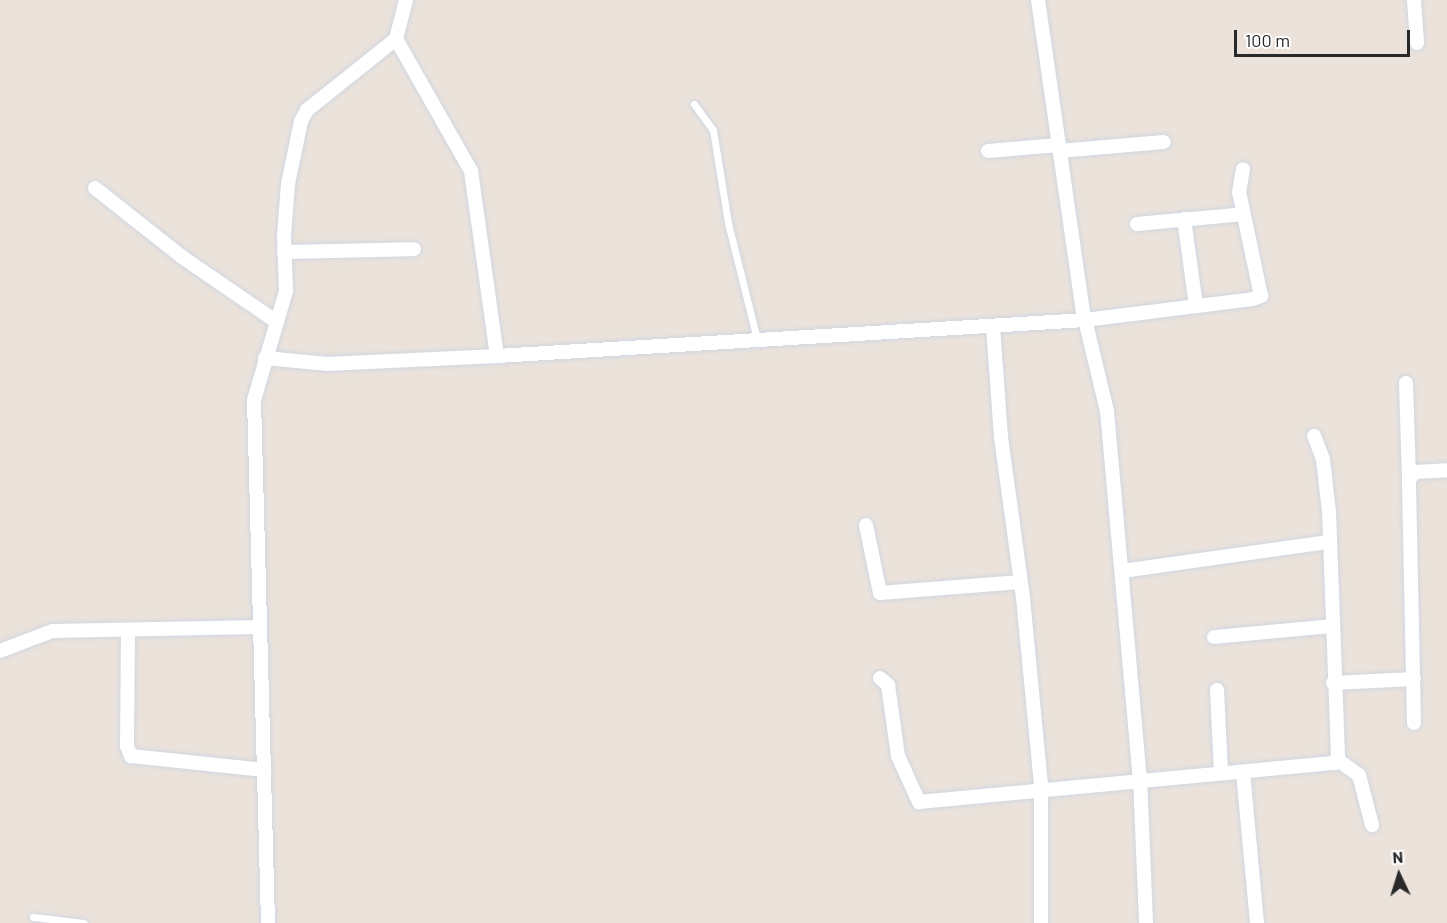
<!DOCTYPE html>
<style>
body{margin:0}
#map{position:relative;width:1447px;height:923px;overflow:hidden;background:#ebe3db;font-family:Barlow,sans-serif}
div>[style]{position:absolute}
.roads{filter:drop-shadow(0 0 2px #d1d6e2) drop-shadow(0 0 2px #d1d6e2)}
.lane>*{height:7px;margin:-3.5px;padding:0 3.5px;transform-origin:3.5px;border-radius:3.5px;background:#fff}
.street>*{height:14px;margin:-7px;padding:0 7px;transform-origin:7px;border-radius:7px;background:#fff}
span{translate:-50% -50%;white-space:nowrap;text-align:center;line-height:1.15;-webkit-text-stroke:5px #fff;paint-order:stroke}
.north{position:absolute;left:1369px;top:845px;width:60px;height:60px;-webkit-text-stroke:4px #fff;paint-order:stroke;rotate:356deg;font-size:16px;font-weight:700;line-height:24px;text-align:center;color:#292929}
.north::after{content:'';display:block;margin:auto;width:21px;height:27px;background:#292929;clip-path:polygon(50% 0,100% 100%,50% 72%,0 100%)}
.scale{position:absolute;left:1234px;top:30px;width:176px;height:27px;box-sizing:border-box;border:3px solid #292929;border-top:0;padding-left:8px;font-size:18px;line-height:21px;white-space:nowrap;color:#292929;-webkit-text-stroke:4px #fff;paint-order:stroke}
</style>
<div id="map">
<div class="roads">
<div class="lane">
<div style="left:694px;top:104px;width:32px;rotate:54deg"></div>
<div style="left:713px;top:130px;width:94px;rotate:80.8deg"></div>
<div style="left:728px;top:223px;width:120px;rotate:76deg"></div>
<div style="left:33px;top:917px;width:51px;rotate:6.7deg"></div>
</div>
<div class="street">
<div style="left:1038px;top:0;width:310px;rotate:81.8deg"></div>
<div style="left:1082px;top:307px;width:107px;rotate:76.5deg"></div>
<div style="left:1107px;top:411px;width:368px;rotate:84.9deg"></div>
<div style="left:1140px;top:778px;width:145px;rotate:87.6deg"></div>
<div style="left:1414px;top:0;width:43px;rotate:86deg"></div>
<div style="left:396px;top:39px;width:152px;rotate:60.4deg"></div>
<div style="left:471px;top:171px;width:187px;rotate:82deg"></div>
<div style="left:988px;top:151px;width:70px;rotate:-4.9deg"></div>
<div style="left:1059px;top:151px;width:105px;rotate:-4.9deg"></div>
<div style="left:95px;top:188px;width:111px;rotate:38.4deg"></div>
<div style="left:182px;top:257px;width:115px;rotate:34.4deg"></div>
<div style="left:1184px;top:219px;width:88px;rotate:82.1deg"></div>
<div style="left:1137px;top:224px;width:107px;rotate:-5.3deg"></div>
<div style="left:284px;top:252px;width:130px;rotate:-1.3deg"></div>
<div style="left:993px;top:326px;width:111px;rotate:85.9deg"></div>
<div style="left:1001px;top:437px;width:162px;rotate:82.2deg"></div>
<div style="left:1023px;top:598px;width:189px;rotate:84.5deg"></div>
<div style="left:1041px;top:786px;width:137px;rotate:90deg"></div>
<div style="left:265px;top:358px;width:63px;rotate:5.4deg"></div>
<div style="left:328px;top:364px;width:169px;rotate:-2.7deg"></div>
<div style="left:497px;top:356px;width:589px;rotate:-3.5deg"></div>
<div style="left:1085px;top:320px;width:169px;rotate:-7.1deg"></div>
<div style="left:1253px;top:299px;width:9px;rotate:-21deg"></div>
<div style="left:1261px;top:296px;width:106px;rotate:-101.9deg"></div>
<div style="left:1239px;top:192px;width:23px;rotate:-80deg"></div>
<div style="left:1406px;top:383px;width:94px;rotate:88.2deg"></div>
<div style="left:866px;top:525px;width:69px;rotate:78.4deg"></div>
<div style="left:880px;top:593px;width:141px;rotate:-4.5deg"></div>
<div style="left:1122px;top:571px;width:209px;rotate:-8deg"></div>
<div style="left:128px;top:630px;width:116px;rotate:90.5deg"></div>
<div style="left:127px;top:746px;width:11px;rotate:68deg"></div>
<div style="left:131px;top:756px;width:134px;rotate:6deg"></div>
<div style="left:1214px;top:637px;width:119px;rotate:-5.3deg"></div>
<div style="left:0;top:651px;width:56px;rotate:-21deg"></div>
<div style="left:52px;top:631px;width:208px;rotate:-1.1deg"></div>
<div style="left:880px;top:678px;width:11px;rotate:41deg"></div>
<div style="left:888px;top:685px;width:72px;rotate:82deg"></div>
<div style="left:898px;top:756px;width:51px;rotate:65.5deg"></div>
<div style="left:919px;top:802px;width:418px;rotate:-5.4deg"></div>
<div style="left:1335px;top:763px;width:8px;rotate:-67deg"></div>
<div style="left:1338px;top:756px;width:244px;rotate:-92.1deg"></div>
<div style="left:1329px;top:512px;width:53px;rotate:-96.5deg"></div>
<div style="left:1323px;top:459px;width:25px;rotate:-111deg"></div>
<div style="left:1333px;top:683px;width:81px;rotate:-2.8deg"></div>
<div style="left:1217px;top:690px;width:82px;rotate:87.2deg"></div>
<div style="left:1414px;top:723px;width:243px;rotate:-91.2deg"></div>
<div style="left:1409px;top:480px;width:9px;rotate:-58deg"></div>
<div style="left:1414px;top:472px;width:33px;rotate:-3deg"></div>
<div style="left:1338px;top:760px;width:26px;rotate:36deg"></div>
<div style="left:1359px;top:775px;width:52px;rotate:75.4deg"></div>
<div style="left:1243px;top:772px;width:152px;rotate:84.7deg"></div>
<div style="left:268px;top:923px;width:523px;rotate:-91.53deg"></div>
<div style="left:254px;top:400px;width:114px;rotate:-73.6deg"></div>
<div style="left:286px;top:291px;width:54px;rotate:-92.1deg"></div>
<div style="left:284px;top:237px;width:53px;rotate:-85.7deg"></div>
<div style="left:288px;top:184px;width:64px;rotate:-78.3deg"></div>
<div style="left:301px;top:121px;width:13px;rotate:-61deg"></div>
<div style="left:307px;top:110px;width:114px;rotate:-38.6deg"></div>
<div style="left:396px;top:39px;width:40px;rotate:-75.6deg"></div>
</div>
</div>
<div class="north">N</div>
<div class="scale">100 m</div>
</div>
